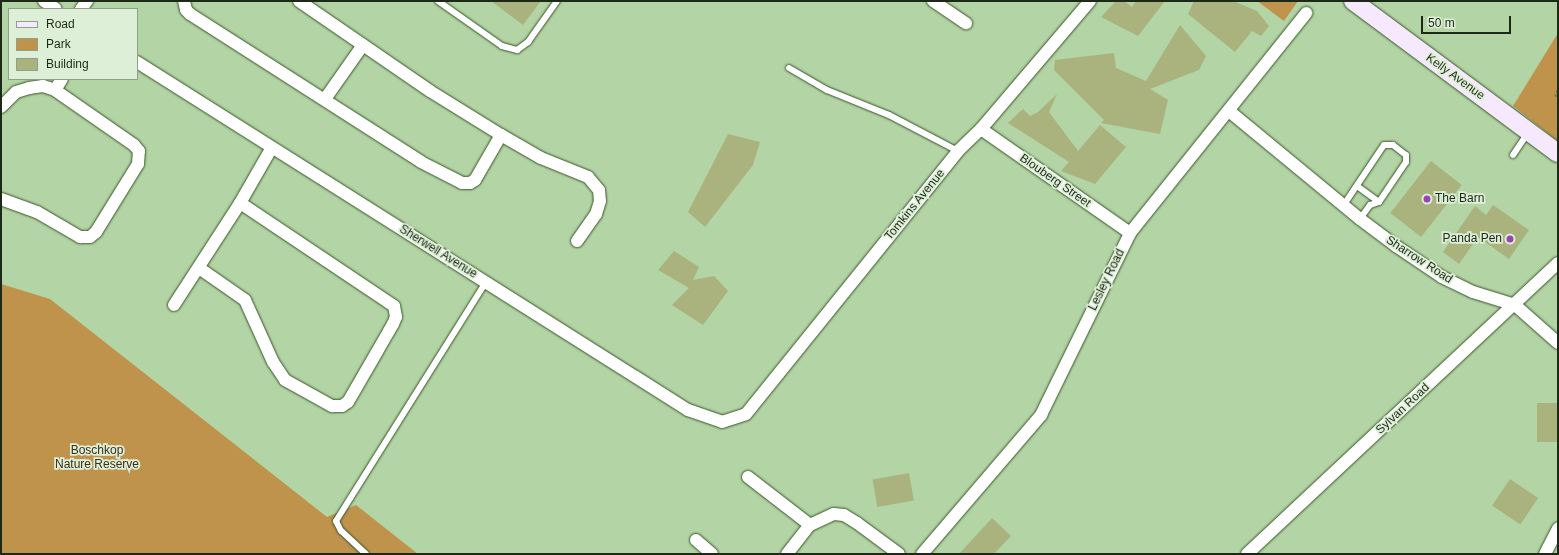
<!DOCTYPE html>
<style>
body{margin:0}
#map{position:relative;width:1559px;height:555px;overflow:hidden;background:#b3d4a4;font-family:Helvetica,sans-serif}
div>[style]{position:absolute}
.green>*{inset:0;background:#c0934d}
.building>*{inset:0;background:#aab37d;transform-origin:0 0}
.path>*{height:2px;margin-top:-1px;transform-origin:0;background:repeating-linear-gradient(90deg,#697f5e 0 3px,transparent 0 6px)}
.roads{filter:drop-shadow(0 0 1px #38552a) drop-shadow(0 0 1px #38552a)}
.lane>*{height:6px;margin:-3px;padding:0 3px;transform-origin:3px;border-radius:3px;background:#fff}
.street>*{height:12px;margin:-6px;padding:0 6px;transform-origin:6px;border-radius:6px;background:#fff}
.secondary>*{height:18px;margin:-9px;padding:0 9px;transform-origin:9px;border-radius:9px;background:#f7e9fd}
.dots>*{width:11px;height:11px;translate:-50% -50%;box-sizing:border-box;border:2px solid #deefd7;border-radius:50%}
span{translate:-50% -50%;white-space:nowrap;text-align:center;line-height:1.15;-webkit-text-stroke:3.5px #deefd7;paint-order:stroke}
.street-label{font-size:12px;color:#1d2917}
.poi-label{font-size:12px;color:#1d2917}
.left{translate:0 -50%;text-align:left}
.right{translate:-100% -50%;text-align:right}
.park-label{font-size:12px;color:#3b2e1a}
.frame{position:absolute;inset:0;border:2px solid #1d2917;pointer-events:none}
.legend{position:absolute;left:8px;top:8px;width:130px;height:72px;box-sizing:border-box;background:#deefd7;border:1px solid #91a08a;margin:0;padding:5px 7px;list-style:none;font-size:12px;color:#1d2917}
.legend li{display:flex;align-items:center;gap:8px;height:20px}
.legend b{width:20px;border:1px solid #91a08a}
.scale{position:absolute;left:1421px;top:16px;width:90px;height:18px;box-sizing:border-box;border:2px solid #1d2917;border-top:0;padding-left:5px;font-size:12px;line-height:14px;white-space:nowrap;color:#1d2917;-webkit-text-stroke:3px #deefd7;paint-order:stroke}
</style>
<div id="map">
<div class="green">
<div style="clip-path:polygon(1257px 1px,1298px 1px,1284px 21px)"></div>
<div style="clip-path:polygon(1558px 33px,1558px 141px,1513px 106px)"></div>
<div style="clip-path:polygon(1px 284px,50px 299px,327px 517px,356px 505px,418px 554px,1px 554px)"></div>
</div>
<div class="building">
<div style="clip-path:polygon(491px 1px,541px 1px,523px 25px)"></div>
<div style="clip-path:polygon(1116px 1px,1124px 1px,1132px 7px,1136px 1px,1165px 1px,1138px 36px,1101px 17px)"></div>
<div style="clip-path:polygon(1194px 1px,1233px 1px,1257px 11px,1269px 26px,1261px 36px,1252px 31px,1235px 52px,1188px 14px)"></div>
<div style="clip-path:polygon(1180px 25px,1206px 56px,1199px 70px,1150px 89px,1168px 100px,1160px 134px,1101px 123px,1104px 120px,1054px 70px,1055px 60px,1114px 53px,1116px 68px,1146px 81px)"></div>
<div style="clip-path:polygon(1057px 94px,1049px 112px,1078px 151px,1100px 125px,1126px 147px,1095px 184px,1061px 171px,1069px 162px,1008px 123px,1023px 109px,1030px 116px,1038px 112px)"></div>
<div style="clip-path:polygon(728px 134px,760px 142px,753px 165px,705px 227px,688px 212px)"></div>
<div style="left:1431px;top:161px;width:39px;height:66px;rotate:38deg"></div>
<div style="clip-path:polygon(1493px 205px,1529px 230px,1509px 259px,1478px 237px,1459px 264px,1443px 252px,1475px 206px,1486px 215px)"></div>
<div style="clip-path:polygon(674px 251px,699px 267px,693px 280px,714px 276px,728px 291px,703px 325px,672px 305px,689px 288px,658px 270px)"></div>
<div style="left:1537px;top:403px;width:21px;height:39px"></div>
<div style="left:909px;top:473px;width:28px;height:37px;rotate:80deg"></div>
<div style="left:1510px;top:479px;width:34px;height:32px;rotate:34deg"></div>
<div style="clip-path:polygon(992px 518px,1011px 536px,994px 554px,959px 554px)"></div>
</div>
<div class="path">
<div style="left:1558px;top:90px;width:5px;rotate:127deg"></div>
<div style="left:1555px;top:94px;width:6px;rotate:59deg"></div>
</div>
<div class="roads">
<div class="lane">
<div style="left:438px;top:1px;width:78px;rotate:35.1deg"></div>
<div style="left:502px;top:46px;width:16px;rotate:15deg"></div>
<div style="left:517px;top:50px;width:14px;rotate:-36deg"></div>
<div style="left:528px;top:42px;width:50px;rotate:-54.7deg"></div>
<div style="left:789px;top:68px;width:44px;rotate:30.1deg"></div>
<div style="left:827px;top:90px;width:67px;rotate:22deg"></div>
<div style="left:889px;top:115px;width:78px;rotate:27.6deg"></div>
<div style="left:1513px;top:155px;width:27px;rotate:-56deg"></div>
<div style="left:1357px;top:186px;width:27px;rotate:36deg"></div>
<div style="left:1343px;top:206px;width:73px;rotate:-56.1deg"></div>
<div style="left:1384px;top:145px;width:9px"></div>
<div style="left:1393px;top:145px;width:16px;rotate:38deg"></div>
<div style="left:1406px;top:155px;width:7px;rotate:90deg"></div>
<div style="left:1406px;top:162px;width:48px;rotate:124deg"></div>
<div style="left:1379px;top:202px;width:9px;rotate:162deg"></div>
<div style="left:1370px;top:205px;width:17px;rotate:126deg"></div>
<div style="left:366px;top:554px;width:34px;rotate:-137deg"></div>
<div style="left:341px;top:531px;width:11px;rotate:-117deg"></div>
<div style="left:336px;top:521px;width:282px;rotate:-57.9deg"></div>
</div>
<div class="street">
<div style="left:44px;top:1px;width:14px;rotate:34deg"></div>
<div style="left:184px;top:1px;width:9px;rotate:77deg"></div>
<div style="left:186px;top:10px;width:6px;rotate:45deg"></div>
<div style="left:190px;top:14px;width:274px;rotate:32.6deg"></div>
<div style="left:421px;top:162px;width:46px;rotate:27.1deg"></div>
<div style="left:462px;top:183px;width:8px"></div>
<div style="left:470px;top:183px;width:6px;rotate:-31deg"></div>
<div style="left:475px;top:180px;width:52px;rotate:-60deg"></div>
<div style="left:299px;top:1px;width:159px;rotate:34.5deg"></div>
<div style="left:430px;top:91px;width:84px;rotate:31.8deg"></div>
<div style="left:501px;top:135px;width:46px;rotate:29.9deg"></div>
<div style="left:541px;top:158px;width:51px;rotate:22deg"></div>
<div style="left:588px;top:177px;width:17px;rotate:50deg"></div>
<div style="left:599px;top:190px;width:11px;rotate:85deg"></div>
<div style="left:600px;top:201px;width:14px;rotate:107deg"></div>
<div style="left:596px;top:214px;width:33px;rotate:125deg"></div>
<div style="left:933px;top:1px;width:40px;rotate:34deg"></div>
<div style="left:81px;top:9px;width:10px;rotate:-53deg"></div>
<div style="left:137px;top:62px;width:652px;rotate:32.28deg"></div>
<div style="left:688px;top:410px;width:36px;rotate:19deg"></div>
<div style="left:722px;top:422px;width:25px;rotate:-18deg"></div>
<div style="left:746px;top:414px;width:338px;rotate:-51.1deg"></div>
<div style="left:958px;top:151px;width:32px;rotate:-44deg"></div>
<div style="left:981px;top:129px;width:168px;rotate:-49.6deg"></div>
<div style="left:325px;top:99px;width:66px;rotate:-54.9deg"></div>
<div style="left:1px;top:107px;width:21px;rotate:-45deg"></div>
<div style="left:16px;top:92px;width:14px;rotate:-17deg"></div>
<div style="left:29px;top:88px;width:14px;rotate:-8deg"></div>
<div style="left:43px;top:86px;width:13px;rotate:18deg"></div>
<div style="left:55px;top:90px;width:13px;rotate:-58deg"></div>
<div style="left:1229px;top:111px;width:170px;rotate:39.5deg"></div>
<div style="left:1360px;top:219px;width:45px;rotate:36.9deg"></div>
<div style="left:1396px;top:246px;width:55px;rotate:34deg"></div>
<div style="left:1442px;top:277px;width:34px;rotate:26deg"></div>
<div style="left:1473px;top:292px;width:44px;rotate:17.2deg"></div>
<div style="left:1515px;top:305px;width:57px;rotate:41.5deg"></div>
<div style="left:981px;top:129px;width:182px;rotate:34.9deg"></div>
<div style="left:1px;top:199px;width:38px;rotate:20deg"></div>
<div style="left:37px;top:212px;width:50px;rotate:30.2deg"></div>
<div style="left:80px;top:237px;width:10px"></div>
<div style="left:90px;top:237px;width:8px;rotate:-40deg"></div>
<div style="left:96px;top:232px;width:80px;rotate:-58.3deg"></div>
<div style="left:138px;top:164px;width:13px;rotate:-86deg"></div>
<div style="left:139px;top:151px;width:8px;rotate:-130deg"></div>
<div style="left:134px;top:145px;width:96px;rotate:-145.2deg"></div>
<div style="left:199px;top:268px;width:56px;rotate:34.8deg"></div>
<div style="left:245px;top:300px;width:68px;rotate:65.7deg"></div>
<div style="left:273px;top:362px;width:22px;rotate:56deg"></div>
<div style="left:285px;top:380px;width:54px;rotate:29deg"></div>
<div style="left:332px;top:406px;width:10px"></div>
<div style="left:342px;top:406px;width:7px;rotate:-34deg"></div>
<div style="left:348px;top:402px;width:90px;rotate:-60deg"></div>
<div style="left:393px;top:324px;width:8px;rotate:-67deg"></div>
<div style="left:396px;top:317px;width:11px;rotate:-100deg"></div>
<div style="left:394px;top:306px;width:185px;rotate:-146.2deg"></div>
<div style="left:174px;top:305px;width:121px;rotate:-57.1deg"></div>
<div style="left:240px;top:203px;width:62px;rotate:-60.1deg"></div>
<div style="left:748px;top:477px;width:78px;rotate:37.7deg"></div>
<div style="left:696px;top:540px;width:21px;rotate:41deg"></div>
<div style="left:787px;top:554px;width:37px;rotate:-52deg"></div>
<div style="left:810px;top:525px;width:26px;rotate:-25deg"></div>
<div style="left:834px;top:514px;width:10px;rotate:6deg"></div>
<div style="left:844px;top:515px;width:15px;rotate:32deg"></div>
<div style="left:857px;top:523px;width:52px;rotate:36.4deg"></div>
<div style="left:922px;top:554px;width:183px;rotate:-49.4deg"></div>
<div style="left:1041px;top:415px;width:203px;rotate:-63.9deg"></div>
<div style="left:1130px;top:233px;width:282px;rotate:-51.3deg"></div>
<div style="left:1247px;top:554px;width:426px;rotate:-43.1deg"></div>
<div style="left:1545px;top:554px;width:29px;rotate:-63deg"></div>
</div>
<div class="secondary">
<div style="left:1353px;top:1px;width:255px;rotate:36.6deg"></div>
</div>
</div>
<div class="dots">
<div style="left:1427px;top:199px;background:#9745b4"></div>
<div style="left:1510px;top:239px;background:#9745b4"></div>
</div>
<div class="street-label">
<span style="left:1455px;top:77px;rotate:36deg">Kelly Avenue</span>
<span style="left:1055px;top:181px;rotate:35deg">Blouberg Street</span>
<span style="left:915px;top:205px;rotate:-51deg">Tomkins Avenue</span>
<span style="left:438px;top:252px;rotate:32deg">Sherwell Avenue</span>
<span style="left:1419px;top:260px;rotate:33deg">Sharrow Road</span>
<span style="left:1107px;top:280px;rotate:-64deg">Lesley Road</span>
<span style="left:1403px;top:409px;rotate:-43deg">Sylvan Road</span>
</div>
<div class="poi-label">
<span class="left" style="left:1435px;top:199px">The Barn</span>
<span class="right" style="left:1502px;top:239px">Panda Pen</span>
</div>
<div class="park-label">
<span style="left:97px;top:458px">Boschkop<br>Nature Reserve</span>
</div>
<div class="frame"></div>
<ul class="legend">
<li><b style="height:5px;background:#f7e9fd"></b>Road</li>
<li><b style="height:11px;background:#c0934d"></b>Park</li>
<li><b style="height:11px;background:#aab37d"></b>Building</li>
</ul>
<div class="scale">50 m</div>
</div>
